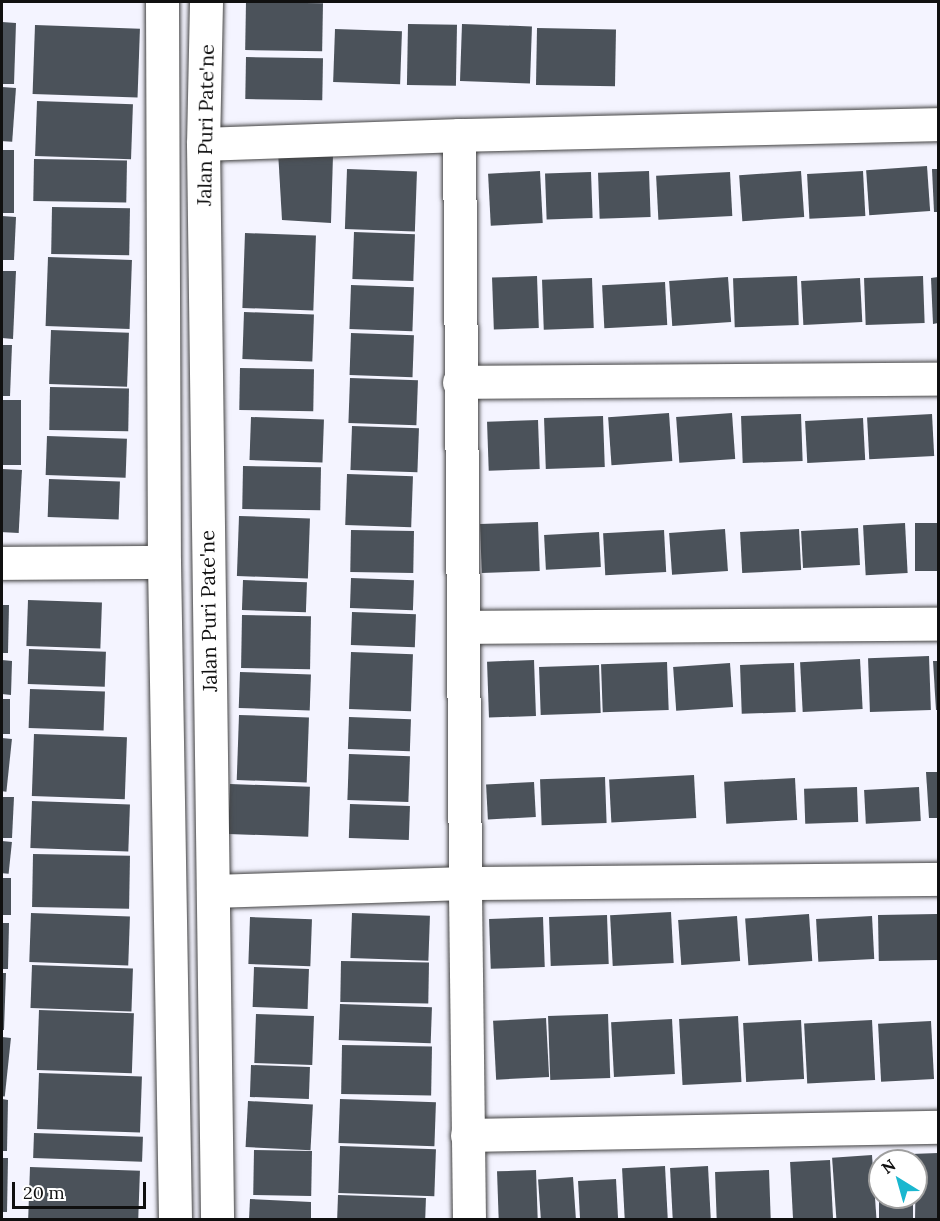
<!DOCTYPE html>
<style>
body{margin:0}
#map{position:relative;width:940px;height:1221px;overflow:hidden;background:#f4f4ff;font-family:Lora,serif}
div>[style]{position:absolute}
.building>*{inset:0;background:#4b525a;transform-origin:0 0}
.roads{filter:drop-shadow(0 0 2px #434343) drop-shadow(0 0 2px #434343)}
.street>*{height:33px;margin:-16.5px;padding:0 16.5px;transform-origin:16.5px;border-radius:16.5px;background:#fff}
span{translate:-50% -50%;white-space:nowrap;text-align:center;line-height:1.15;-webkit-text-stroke:6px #fff;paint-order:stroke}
.street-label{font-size:20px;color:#101010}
.frame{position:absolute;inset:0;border:3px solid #101010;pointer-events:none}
.north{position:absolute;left:868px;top:1149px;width:60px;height:60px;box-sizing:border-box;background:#fff;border:2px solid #9f9f9f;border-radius:50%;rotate:323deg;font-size:16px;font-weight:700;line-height:24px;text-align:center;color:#101010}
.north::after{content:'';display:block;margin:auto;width:21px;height:27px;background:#1ab7cf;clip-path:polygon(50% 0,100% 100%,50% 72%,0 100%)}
.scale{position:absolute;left:12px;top:1182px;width:134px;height:27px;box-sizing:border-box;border:3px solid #101010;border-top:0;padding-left:8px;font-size:18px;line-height:21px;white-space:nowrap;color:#101010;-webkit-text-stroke:4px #fff;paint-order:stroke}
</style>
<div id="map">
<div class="building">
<div style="left:246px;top:2px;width:77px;height:48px;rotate:1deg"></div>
<div style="clip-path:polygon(2px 22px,16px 23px,14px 84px,2px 84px)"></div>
<div style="left:408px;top:24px;width:49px;height:61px;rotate:1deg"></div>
<div style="left:462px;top:24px;width:70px;height:57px;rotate:2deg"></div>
<div style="left:35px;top:25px;width:105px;height:69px;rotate:2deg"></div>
<div style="left:537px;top:28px;width:79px;height:57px;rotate:1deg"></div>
<div style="left:335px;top:29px;width:67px;height:53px;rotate:2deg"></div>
<div style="left:246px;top:57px;width:77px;height:42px;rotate:1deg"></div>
<div style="left:2px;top:87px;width:14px;height:54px;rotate:4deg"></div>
<div style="left:37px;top:101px;width:96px;height:55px;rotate:2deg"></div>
<div style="left:2px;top:150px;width:12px;height:63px"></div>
<div style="clip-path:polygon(278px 151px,333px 155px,331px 223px,282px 220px)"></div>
<div style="left:34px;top:159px;width:93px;height:42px;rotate:1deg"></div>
<div style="left:927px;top:166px;width:45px;height:61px;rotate:86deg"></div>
<div style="left:347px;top:169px;width:70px;height:60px;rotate:2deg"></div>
<div style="clip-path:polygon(932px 169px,938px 169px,938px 212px,934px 212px)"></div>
<div style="left:540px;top:171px;width:52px;height:52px;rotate:87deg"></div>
<div style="left:649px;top:171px;width:46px;height:51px;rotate:88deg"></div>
<div style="left:801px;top:171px;width:46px;height:62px;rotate:86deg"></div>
<div style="left:863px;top:171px;width:45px;height:56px;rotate:87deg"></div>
<div style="left:591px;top:172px;width:46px;height:46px;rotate:88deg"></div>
<div style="left:730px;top:172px;width:44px;height:74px;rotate:87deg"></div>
<div style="left:52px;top:207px;width:78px;height:47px;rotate:1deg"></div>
<div style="clip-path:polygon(2px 216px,16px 217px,14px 260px,2px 260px)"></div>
<div style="left:354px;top:232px;width:61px;height:47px;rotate:2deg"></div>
<div style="left:245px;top:233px;width:71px;height:75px;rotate:2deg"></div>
<div style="left:48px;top:257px;width:84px;height:69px;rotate:2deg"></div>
<div style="clip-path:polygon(2px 271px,16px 271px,13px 339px,2px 338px)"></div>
<div style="left:537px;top:276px;width:52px;height:45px;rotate:88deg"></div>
<div style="left:797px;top:276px;width:49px;height:64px;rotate:88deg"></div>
<div style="left:923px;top:276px;width:47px;height:59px;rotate:88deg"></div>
<div style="left:728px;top:277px;width:45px;height:59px;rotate:86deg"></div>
<div style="clip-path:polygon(938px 277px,938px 323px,933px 324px,931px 278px)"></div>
<div style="left:592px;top:278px;width:50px;height:50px;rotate:88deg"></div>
<div style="left:860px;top:278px;width:44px;height:59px;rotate:87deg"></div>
<div style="left:665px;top:282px;width:43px;height:63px;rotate:87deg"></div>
<div style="left:351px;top:285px;width:63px;height:44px;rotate:2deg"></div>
<div style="left:244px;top:312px;width:70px;height:47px;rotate:2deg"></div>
<div style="left:51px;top:330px;width:78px;height:54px;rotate:2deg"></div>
<div style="left:351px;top:333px;width:63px;height:42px;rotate:2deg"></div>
<div style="clip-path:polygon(2px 345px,12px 345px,10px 396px,2px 396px)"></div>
<div style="left:240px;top:368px;width:74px;height:42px;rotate:1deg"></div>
<div style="left:350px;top:378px;width:68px;height:45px;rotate:2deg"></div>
<div style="left:50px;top:387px;width:79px;height:43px;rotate:1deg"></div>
<div style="left:2px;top:400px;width:19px;height:65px"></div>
<div style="left:669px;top:413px;width:48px;height:61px;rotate:86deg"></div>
<div style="left:732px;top:413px;width:46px;height:56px;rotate:86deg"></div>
<div style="left:801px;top:414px;width:47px;height:60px;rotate:88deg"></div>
<div style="left:932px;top:414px;width:42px;height:65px;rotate:87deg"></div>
<div style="left:603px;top:416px;width:51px;height:59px;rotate:88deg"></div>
<div style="left:251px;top:417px;width:73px;height:43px;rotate:2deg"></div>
<div style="left:863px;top:418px;width:42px;height:58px;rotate:87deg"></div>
<div style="left:538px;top:420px;width:49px;height:51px;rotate:88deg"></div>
<div style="left:352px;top:426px;width:67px;height:44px;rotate:2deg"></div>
<div style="left:47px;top:436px;width:80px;height:39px;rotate:2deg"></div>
<div style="left:243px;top:466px;width:78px;height:43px;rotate:1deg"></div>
<div style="left:2px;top:469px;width:20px;height:63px;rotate:3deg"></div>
<div style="left:347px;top:474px;width:66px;height:51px;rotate:2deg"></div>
<div style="left:49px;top:479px;width:71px;height:38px;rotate:2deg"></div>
<div style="left:239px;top:516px;width:71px;height:60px;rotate:2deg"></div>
<div style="left:538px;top:522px;width:49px;height:58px;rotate:88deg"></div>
<div style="left:905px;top:523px;width:50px;height:42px;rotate:87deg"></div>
<div style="left:938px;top:523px;width:48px;height:23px;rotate:90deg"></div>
<div style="left:858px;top:528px;width:37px;height:57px;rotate:87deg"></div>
<div style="left:725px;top:529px;width:42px;height:56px;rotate:86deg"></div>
<div style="left:799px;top:529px;width:41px;height:59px;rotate:87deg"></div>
<div style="left:351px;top:530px;width:63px;height:42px;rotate:1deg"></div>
<div style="left:664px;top:530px;width:42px;height:61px;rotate:87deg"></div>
<div style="left:599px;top:532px;width:35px;height:55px;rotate:87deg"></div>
<div style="left:351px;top:578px;width:63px;height:30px;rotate:2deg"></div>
<div style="left:243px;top:580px;width:64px;height:30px;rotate:2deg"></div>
<div style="left:28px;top:600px;width:74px;height:46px;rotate:2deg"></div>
<div style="clip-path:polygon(2px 605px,9px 605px,8px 653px,2px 653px)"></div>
<div style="left:352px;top:612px;width:64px;height:33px;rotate:2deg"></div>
<div style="left:242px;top:615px;width:69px;height:53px;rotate:1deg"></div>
<div style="left:29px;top:649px;width:77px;height:35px;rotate:2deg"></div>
<div style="left:351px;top:652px;width:62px;height:57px;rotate:2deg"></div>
<div style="left:929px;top:656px;width:54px;height:61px;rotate:88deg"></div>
<div style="left:860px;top:659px;width:50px;height:60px;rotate:87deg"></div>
<div style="clip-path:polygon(2px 660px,12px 661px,11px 695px,2px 694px)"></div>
<div style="left:534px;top:660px;width:56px;height:47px;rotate:88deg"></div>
<div style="clip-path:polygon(933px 661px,938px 661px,938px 710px,936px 710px)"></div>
<div style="left:667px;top:662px;width:48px;height:66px;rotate:88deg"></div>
<div style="left:730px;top:663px;width:44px;height:57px;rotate:86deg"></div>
<div style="left:794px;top:663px;width:49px;height:54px;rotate:88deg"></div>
<div style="left:599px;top:665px;width:48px;height:60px;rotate:88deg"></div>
<div style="left:240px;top:672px;width:71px;height:36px;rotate:2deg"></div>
<div style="left:30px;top:689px;width:75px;height:39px;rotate:2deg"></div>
<div style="left:2px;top:699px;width:8px;height:35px"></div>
<div style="left:239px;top:715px;width:70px;height:65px;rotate:2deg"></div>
<div style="left:349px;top:717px;width:62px;height:32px;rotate:2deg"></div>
<div style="left:34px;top:734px;width:93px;height:62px;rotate:2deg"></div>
<div style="left:2px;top:738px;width:10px;height:53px;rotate:6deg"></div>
<div style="left:349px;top:754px;width:61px;height:46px;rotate:2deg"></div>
<div style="clip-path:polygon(926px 772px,938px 772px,938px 818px,929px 818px)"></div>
<div style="left:694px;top:775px;width:43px;height:85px;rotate:87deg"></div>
<div style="left:605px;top:777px;width:46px;height:65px;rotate:88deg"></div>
<div style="left:795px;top:778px;width:42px;height:71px;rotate:87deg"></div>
<div style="left:534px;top:782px;width:35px;height:48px;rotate:87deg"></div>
<div style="left:230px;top:784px;width:80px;height:50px;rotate:2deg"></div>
<div style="left:857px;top:787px;width:35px;height:53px;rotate:88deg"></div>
<div style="left:919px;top:787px;width:34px;height:55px;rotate:87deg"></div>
<div style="clip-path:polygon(2px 797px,14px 797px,12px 838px,2px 838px)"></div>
<div style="left:32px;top:801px;width:98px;height:47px;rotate:2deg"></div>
<div style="left:350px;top:804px;width:60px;height:34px;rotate:2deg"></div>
<div style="left:2px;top:841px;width:10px;height:32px;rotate:6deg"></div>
<div style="left:33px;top:854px;width:97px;height:53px;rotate:1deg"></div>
<div style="left:2px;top:878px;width:9px;height:37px"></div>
<div style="left:671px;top:912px;width:51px;height:61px;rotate:87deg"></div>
<div style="left:31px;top:913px;width:99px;height:49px;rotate:2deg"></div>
<div style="left:352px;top:913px;width:78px;height:45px;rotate:2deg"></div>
<div style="left:809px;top:914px;width:47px;height:64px;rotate:86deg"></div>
<div style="left:937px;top:914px;width:46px;height:59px;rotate:89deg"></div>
<div style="left:607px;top:915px;width:49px;height:58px;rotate:88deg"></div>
<div style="left:737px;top:916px;width:45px;height:59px;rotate:86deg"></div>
<div style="left:872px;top:916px;width:43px;height:56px;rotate:87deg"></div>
<div style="left:250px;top:917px;width:62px;height:47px;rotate:2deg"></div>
<div style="left:543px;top:917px;width:50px;height:54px;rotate:88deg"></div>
<div style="clip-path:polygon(2px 923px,9px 923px,8px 969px,2px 969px)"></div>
<div style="left:341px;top:961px;width:88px;height:41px;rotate:1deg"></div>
<div style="left:32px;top:965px;width:101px;height:43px;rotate:2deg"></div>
<div style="left:254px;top:967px;width:55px;height:40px;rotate:2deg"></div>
<div style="clip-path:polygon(2px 973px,6px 973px,4px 1030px,2px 1030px)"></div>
<div style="left:340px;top:1004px;width:92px;height:36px;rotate:2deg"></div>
<div style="left:39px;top:1010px;width:95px;height:60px;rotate:2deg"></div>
<div style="left:256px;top:1014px;width:58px;height:49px;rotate:2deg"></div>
<div style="left:608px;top:1014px;width:64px;height:60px;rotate:88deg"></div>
<div style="left:738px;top:1016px;width:66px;height:59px;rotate:87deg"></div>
<div style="left:546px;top:1018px;width:59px;height:53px;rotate:87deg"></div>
<div style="left:672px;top:1019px;width:55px;height:61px;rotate:87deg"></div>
<div style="left:801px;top:1020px;width:59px;height:58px;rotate:87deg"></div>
<div style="left:872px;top:1020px;width:60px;height:68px;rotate:87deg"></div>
<div style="left:931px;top:1021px;width:58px;height:53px;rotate:87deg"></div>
<div style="left:2px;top:1037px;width:9px;height:59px;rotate:6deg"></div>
<div style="left:342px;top:1045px;width:90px;height:49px;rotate:1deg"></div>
<div style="left:251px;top:1065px;width:59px;height:32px;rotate:2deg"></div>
<div style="left:39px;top:1073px;width:103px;height:56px;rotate:2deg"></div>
<div style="clip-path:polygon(2px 1099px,8px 1100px,7px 1151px,2px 1151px)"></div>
<div style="left:340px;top:1099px;width:96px;height:44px;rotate:2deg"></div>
<div style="left:248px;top:1101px;width:65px;height:46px;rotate:3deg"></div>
<div style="left:34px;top:1133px;width:109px;height:25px;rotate:2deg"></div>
<div style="left:340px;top:1146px;width:96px;height:47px;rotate:2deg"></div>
<div style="left:254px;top:1150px;width:58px;height:45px;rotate:1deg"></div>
<div style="clip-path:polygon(938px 1153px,938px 1220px,915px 1220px,916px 1161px,911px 1154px)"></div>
<div style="left:872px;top:1155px;width:65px;height:40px;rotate:86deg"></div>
<div style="clip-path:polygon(2px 1158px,8px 1158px,7px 1212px,2px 1212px)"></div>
<div style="left:830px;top:1160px;width:60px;height:40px;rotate:87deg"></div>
<div style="left:665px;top:1166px;width:54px;height:43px;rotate:87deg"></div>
<div style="left:708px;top:1166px;width:54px;height:38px;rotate:87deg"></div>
<div style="left:30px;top:1167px;width:110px;height:53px;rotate:2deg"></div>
<div style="left:536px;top:1170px;width:50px;height:39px;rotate:88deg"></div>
<div style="left:769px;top:1170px;width:50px;height:54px;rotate:88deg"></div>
<div style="left:573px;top:1177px;width:43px;height:35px;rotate:86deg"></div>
<div style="left:616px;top:1179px;width:41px;height:38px;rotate:87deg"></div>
<div style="left:338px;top:1195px;width:88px;height:25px;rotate:2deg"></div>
<div style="left:879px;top:1197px;width:34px;height:23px"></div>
<div style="clip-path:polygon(250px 1199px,311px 1202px,311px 1220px,249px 1220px)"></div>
</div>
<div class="roads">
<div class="street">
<div style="left:162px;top:2px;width:560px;rotate:89.8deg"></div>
<div style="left:164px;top:562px;width:658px;rotate:89.04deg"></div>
<div style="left:206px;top:2px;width:142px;rotate:91.2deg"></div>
<div style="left:203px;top:144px;width:1076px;rotate:89.25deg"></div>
<div style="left:203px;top:144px;width:256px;rotate:-2deg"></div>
<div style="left:459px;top:382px;width:479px;rotate:-0.4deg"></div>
<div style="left:2px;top:563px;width:162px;rotate:-0.4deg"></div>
<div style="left:467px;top:627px;width:471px;rotate:-0.4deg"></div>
<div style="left:213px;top:891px;width:252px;rotate:-1.8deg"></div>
<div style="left:465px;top:883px;width:748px;rotate:-90.46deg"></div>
<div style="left:459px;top:135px;width:479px;rotate:-1.3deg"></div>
<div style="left:467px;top:1135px;width:471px;rotate:-1deg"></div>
<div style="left:469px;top:1220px;width:337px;rotate:-90.7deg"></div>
<div style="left:465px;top:883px;width:473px;rotate:-0.5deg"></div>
</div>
</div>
<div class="street-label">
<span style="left:205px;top:125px;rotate:-89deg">Jalan Puri Pate'ne</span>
<span style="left:208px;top:611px;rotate:-91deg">Jalan Puri Pate'ne</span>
</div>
<div class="frame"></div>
<div class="north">N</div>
<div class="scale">20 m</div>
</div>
